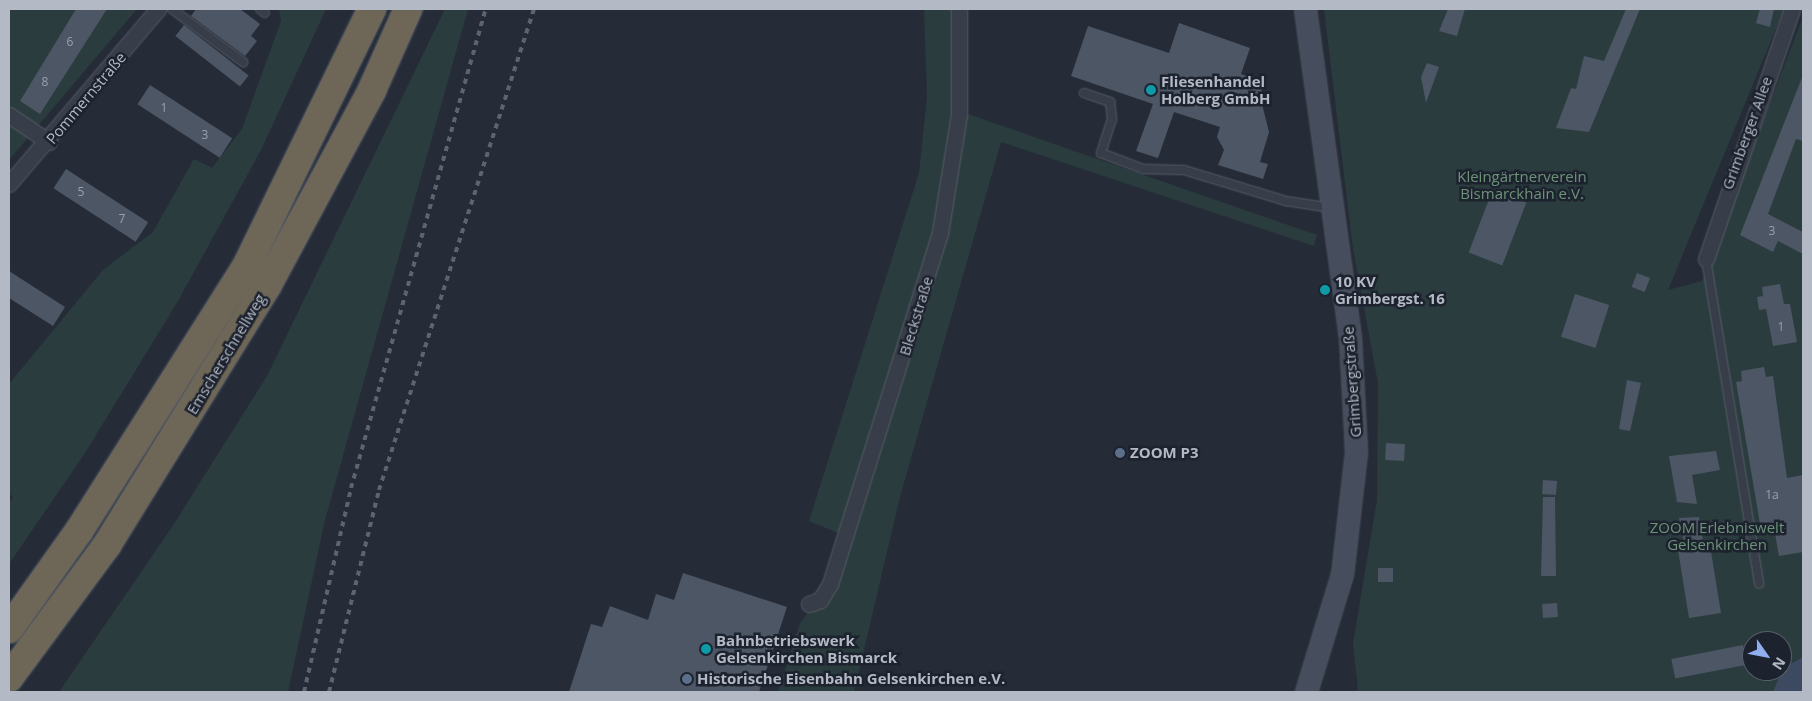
<!DOCTYPE html>
<meta charset="utf-8">
<style>
body{margin:0}
#map{position:relative;width:1812px;height:701px;overflow:hidden;background:#252c38;font-family:"Open Sans",sans-serif}
div>[style]{position:absolute}
.green>*{inset:0;background:#2a3c3e}
.water>*{inset:0;background:#3c4960}
.building>*{inset:0;background:#4d5664;transform-origin:0 0}
.roads{filter:drop-shadow(0 0 1px #565c67) drop-shadow(0 0 1px #565c67)}
.lane>*{height:8px;margin:-4px;padding:0 4px;transform-origin:4px;border-radius:4px;background:#383e49}
.street>*{height:15px;margin:-7.5px;padding:0 7.5px;transform-origin:7.5px;border-radius:7.5px;background:#383e49}
.secondary>*{height:21px;margin:-10.5px;padding:0 10.5px;transform-origin:10.5px;border-radius:10.5px;background:#464d5c}
.highway>*{height:28px;margin:-14px;padding:0 14px;transform-origin:14px;border-radius:14px;background:#6e6656}
.rail>*{height:4px;margin-top:-2px;transform-origin:0;background:repeating-linear-gradient(90deg,#5c6472 0 5px,transparent 0 10px)}
.dots>*{width:14px;height:14px;translate:-50% -50%;box-sizing:border-box;border:2px solid #1d232e;border-radius:50%}
span{translate:-50% -50%;white-space:nowrap;text-align:center;line-height:1.15;-webkit-text-stroke:5px #1d232e;paint-order:stroke}
.number-label{font-size:12px;color:#9aa0ad}
.number-label span{-webkit-text-stroke-width:0}
.poi-label{font-size:15px;color:#b3b9c5;font-weight:700}
.left{translate:0 -50%;text-align:left}
.street-label{font-size:15px;color:#b3b9c5}
.park-label{font-size:15px;color:#6d9378}
.frame{position:absolute;inset:0;border:10px solid #b3b9c5;pointer-events:none}
.north{position:absolute;left:1742px;top:631px;width:50px;height:50px;box-sizing:border-box;background:#1d232e;border:1px solid #595f6a;border-radius:50%;rotate:123deg;font-size:14px;font-weight:700;line-height:20px;text-align:center;color:#b3b9c5}
.north::after{content:'';display:block;margin:auto;width:18px;height:22px;background:#90aeed;clip-path:polygon(50% 0,100% 100%,50% 72%,0 100%)}
</style>
<div id="map">
<div class="green">
<div style="clip-path:polygon(9px 9px,137px 9px,9px 160px)"></div>
<div style="clip-path:polygon(279px 9px,326px 9px,261px 150px,178px 301px,85px 453px,9px 564px,9px 504px,13px 497px,9px 493px,9px 384px,103px 270px,153px 232px,194px 159px,212px 168px,242px 129px,281px 21px)"></div>
<div style="clip-path:polygon(445px 9px,468px 9px,325px 520px,288px 692px,59px 692px,172px 527px,267px 376px)"></div>
<div style="clip-path:polygon(924px 9px,955px 9px,965px 113px,1317px 235px,1314px 246px,1001px 142px,900px 497px,854px 692px,778px 692px,800px 623px,819px 598px,843px 535px,809px 521px,919px 173px,927px 97px)"></div>
<div style="clip-path:polygon(evenodd,1324px 9px,1784px 9px,1668px 290px,1702px 281px,1803px 17px,1803px 692px,1354px 692px,1358px 690px,1353px 644px,1377px 500px,1378px 383px,1353px 249px,1324px 9px,1752px 641px,1782px 641px,1782px 671px,1752px 671px,1752px 641px)"></div>
</div>
<div class="water">
<div style="clip-path:polygon(1803px 657px,1803px 692px,1773px 692px,1783px 668px)"></div>
</div>
<div class="building">
<div style="clip-path:polygon(76px 9px,107px 9px,40px 114px,20px 101px)"></div>
<div style="clip-path:polygon(196px 9px,240px 9px,260px 24px,251px 36px,257px 41px,245px 56px,191px 16px)"></div>
<div style="clip-path:polygon(1448px 9px,1465px 9px,1457px 36px,1439px 31px)"></div>
<div style="clip-path:polygon(1626px 9px,1640px 9px,1589px 132px,1556px 128px,1571px 88px,1576px 89px,1584px 56px,1604px 61px)"></div>
<div style="clip-path:polygon(1760px 9px,1774px 9px,1770px 27px,1756px 23px)"></div>
<div style="clip-path:polygon(1179px 23px,1250px 48px,1241px 74px,1264px 82px,1260px 96px,1269px 132px,1260px 162px,1268px 164px,1263px 179px,1218px 165px,1224px 150px,1217px 137px,1220px 127px,1174px 112px,1158px 158px,1136px 151px,1153px 104px,1071px 76px,1088px 26px,1169px 53px)"></div>
<div style="left:184px;top:25px;width:82px;height:14px;rotate:38deg"></div>
<div style="clip-path:polygon(1427px 63px,1439px 67px,1426px 103px,1421px 77px)"></div>
<div style="clip-path:polygon(1803px 75px,1803px 141px,1796px 139px,1768px 214px,1803px 232px,1803px 254px,1778px 241px,1773px 252px,1740px 235px)"></div>
<div style="left:150px;top:85px;width:98px;height:23px;rotate:33deg"></div>
<div style="left:66px;top:169px;width:98px;height:23px;rotate:33deg"></div>
<div style="left:1493px;top:189px;width:36px;height:68px;rotate:21deg"></div>
<div style="clip-path:polygon(9px 271px,65px 307px,53px 326px,9px 298px)"></div>
<div style="left:1637px;top:273px;width:14px;height:15px;rotate:21deg"></div>
<div style="clip-path:polygon(1780px 284px,1784px 304px,1790px 304px,1797px 342px,1773px 346px,1766px 309px,1759px 310px,1757px 297px,1763px 296px,1762px 287px)"></div>
<div style="left:1575px;top:294px;width:36px;height:45px;rotate:18deg"></div>
<div style="clip-path:polygon(1764px 367px,1766px 377px,1773px 376px,1787px 478px,1803px 475px,1803px 552px,1779px 556px,1774px 528px,1761px 530px,1736px 382px,1742px 381px,1741px 371px)"></div>
<div style="clip-path:polygon(1627px 380px,1641px 383px,1630px 431px,1619px 429px)"></div>
<div style="left:1386px;top:443px;width:19px;height:17px;rotate:3deg"></div>
<div style="clip-path:polygon(1716px 451px,1720px 470px,1692px 475px,1697px 504px,1677px 502px,1669px 456px)"></div>
<div style="left:1543px;top:480px;width:14px;height:14px;rotate:4deg"></div>
<div style="clip-path:polygon(1543px 497px,1555px 497px,1556px 576px,1541px 576px)"></div>
<div style="clip-path:polygon(1699px 517px,1703px 540px,1709px 539px,1721px 613px,1689px 618px,1677px 544px,1684px 543px,1679px 518px)"></div>
<div style="left:1378px;top:568px;width:15px;height:14px"></div>
<div style="clip-path:polygon(683px 573px,787px 607px,759px 692px,569px 692px,591px 624px,602px 627px,610px 606px,648px 620px,656px 594px,674px 600px)"></div>
<div style="left:1557px;top:603px;width:14px;height:15px;rotate:86deg"></div>
<div style="left:1743px;top:645px;width:20px;height:73px;rotate:79deg"></div>
</div>
<div class="roads">
<div class="lane">
<div style="left:172px;top:9px;width:89px;rotate:36.7deg"></div>
<div style="left:260px;top:9px;width:6px;rotate:39deg"></div>
<div style="left:1084px;top:93px;width:28px;rotate:19deg"></div>
<div style="left:1110px;top:102px;width:17px;rotate:83deg"></div>
<div style="left:1112px;top:119px;width:36px;rotate:108deg"></div>
<div style="left:1101px;top:153px;width:45px;rotate:20.9deg"></div>
<div style="left:1143px;top:169px;width:41px;rotate:1.4deg"></div>
<div style="left:1184px;top:170px;width:107px;rotate:16.9deg"></div>
<div style="left:1286px;top:201px;width:46px;rotate:8.8deg"></div>
<div style="left:1706px;top:259px;width:329px;rotate:80.7deg"></div>
</div>
<div class="street">
<div style="left:9px;top:115px;width:48px;rotate:34deg"></div>
<div style="left:9px;top:184px;width:230px;rotate:-49.6deg"></div>
<div style="left:1706px;top:259px;width:264px;rotate:-71deg"></div>
<div style="left:809px;top:604px;width:12px;rotate:-20deg"></div>
<div style="left:820px;top:600px;width:19px;rotate:-58deg"></div>
<div style="left:830px;top:584px;width:368px;rotate:-72.6deg"></div>
<div style="left:940px;top:233px;width:121px;rotate:-80.9deg"></div>
<div style="left:959px;top:114px;width:105px;rotate:-90deg"></div>
</div>
<div class="secondary">
<div style="left:1305px;top:9px;width:331px;rotate:82.2deg"></div>
<div style="left:1350px;top:337px;width:115px;rotate:87deg"></div>
<div style="left:1356px;top:452px;width:123px;rotate:96.5deg"></div>
<div style="left:1342px;top:574px;width:123px;rotate:107deg"></div>
</div>
<div class="highway">
<div style="left:9px;top:629px;width:120px;rotate:-54.5deg"></div>
<div style="left:79px;top:531px;width:315px;rotate:-57.7deg"></div>
<div style="left:247px;top:265px;width:285px;rotate:-64deg"></div>
<div style="left:9px;top:678px;width:165px;rotate:-53.6deg"></div>
<div style="left:107px;top:545px;width:304px;rotate:-58.3deg"></div>
<div style="left:267px;top:286px;width:222px;rotate:-61.8deg"></div>
<div style="left:372px;top:90px;width:89px;rotate:-66deg"></div>
</div>
</div>
<div class="rail">
<div style="left:304px;top:692px;width:209px;rotate:-77deg"></div>
<div style="left:351px;top:488px;width:498px;rotate:-74.3deg"></div>
<div style="left:329px;top:692px;width:208px;rotate:-76.1deg"></div>
<div style="left:379px;top:490px;width:505px;rotate:-72.14deg"></div>
</div>
<div class="dots">
<div style="left:1151px;top:90px;background:#0f9aa8"></div>
<div style="left:1325px;top:290px;background:#0f9aa8"></div>
<div style="left:1120px;top:453px;background:#5c6f8a"></div>
<div style="left:706px;top:649px;background:#0f9aa8"></div>
<div style="left:687px;top:679px;background:#5c6f8a"></div>
</div>
<div class="number-label">
<span style="left:70px;top:42px">6</span>
<span style="left:45px;top:82px">8</span>
<span style="left:164px;top:108px">1</span>
<span style="left:205px;top:135px">3</span>
<span style="left:81px;top:192px">5</span>
<span style="left:122px;top:219px">7</span>
<span style="left:1772px;top:231px">3</span>
<span style="left:1781px;top:327px">1</span>
<span style="left:1772px;top:495px">1a</span>
</div>
<div class="poi-label">
<span class="left" style="left:1161px;top:90px">Fliesenhandel<br>Holberg GmbH</span>
<span class="left" style="left:1335px;top:290px">10 KV<br>Grimbergst. 16</span>
<span class="left" style="left:1130px;top:453px">ZOOM P3</span>
<span class="left" style="left:716px;top:649px">Bahnbetriebswerk<br>Gelsenkirchen Bismarck</span>
<span class="left" style="left:697px;top:679px">Historische Eisenbahn Gelsenkirchen e.V.</span>
</div>
<div class="street-label">
<span style="left:86px;top:98px;rotate:-50deg">Pommernstraße</span>
<span style="left:1747px;top:133px;rotate:-70deg">Grimberger Allee</span>
<span style="left:916px;top:316px;rotate:-73deg">Bleckstraße</span>
<span style="left:226px;top:354px;rotate:-59deg">Emscherschnellweg</span>
<span style="left:1352px;top:382px;rotate:-94deg">Grimbergstraße</span>
</div>
<div class="park-label">
<span style="left:1522px;top:185px">Kleingärtnerverein<br>Bismarckhain e.V.</span>
<span style="left:1717px;top:536px">ZOOM Erlebniswelt<br>Gelsenkirchen</span>
</div>
<div class="frame"></div>
<div class="north">N</div>
</div>
